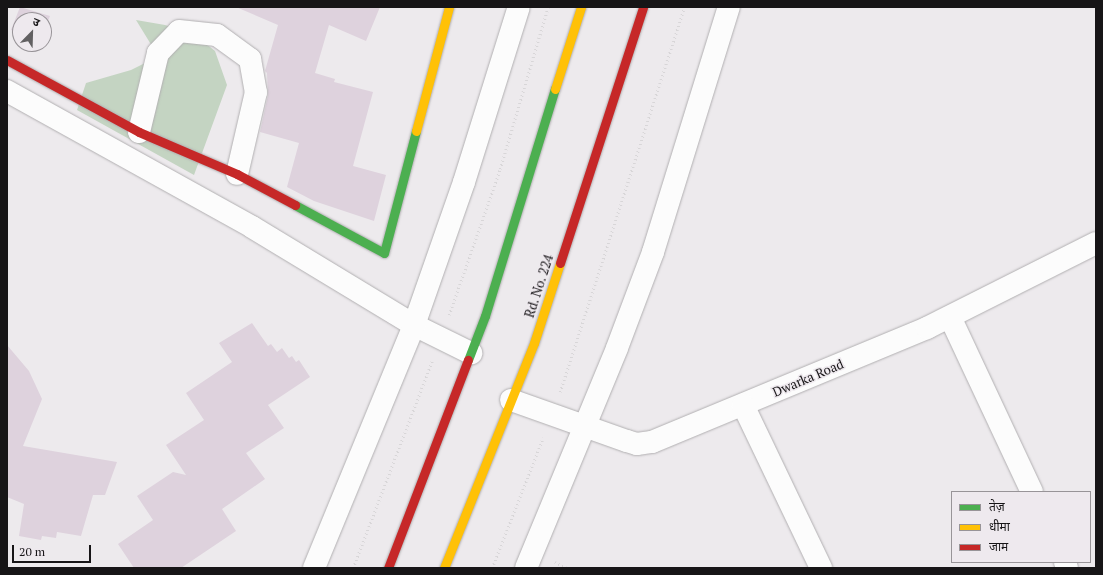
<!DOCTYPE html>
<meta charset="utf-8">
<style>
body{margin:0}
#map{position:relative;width:1103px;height:575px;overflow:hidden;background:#edeaed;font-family:"PT Serif","Noto Sans Devanagari",serif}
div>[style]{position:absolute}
.green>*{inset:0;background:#c4d4c2}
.building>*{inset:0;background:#ded2dd}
.path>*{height:2.5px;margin-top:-1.25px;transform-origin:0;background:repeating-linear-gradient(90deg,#d8d6d8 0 1px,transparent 0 4px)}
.roads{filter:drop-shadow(0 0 1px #b1afb1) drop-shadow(0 0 1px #b1afb1)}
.street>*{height:22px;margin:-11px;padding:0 11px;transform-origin:11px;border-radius:11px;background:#fcfcfc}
.fast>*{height:9px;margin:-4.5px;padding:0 4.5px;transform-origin:4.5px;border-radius:4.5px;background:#4caf50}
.slow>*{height:9px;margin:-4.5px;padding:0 4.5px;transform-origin:4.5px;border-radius:4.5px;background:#ffc107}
.jam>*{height:9px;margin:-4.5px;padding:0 4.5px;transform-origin:4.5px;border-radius:4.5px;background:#c62828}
span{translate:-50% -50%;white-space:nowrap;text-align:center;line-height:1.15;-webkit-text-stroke:3px #eee9ee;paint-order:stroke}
.street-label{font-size:13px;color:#171517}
.frame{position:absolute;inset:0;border:8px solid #171517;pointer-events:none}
.legend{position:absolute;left:951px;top:491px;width:140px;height:72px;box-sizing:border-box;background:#eee9ee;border:1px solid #989498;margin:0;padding:5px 7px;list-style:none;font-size:12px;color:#171517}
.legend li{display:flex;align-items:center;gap:8px;height:20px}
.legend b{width:20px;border:1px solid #989498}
.north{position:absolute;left:12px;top:12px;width:40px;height:40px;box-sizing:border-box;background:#eee9ee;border:1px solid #989498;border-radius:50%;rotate:23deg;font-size:11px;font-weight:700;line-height:16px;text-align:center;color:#171517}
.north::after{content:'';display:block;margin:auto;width:14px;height:18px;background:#626062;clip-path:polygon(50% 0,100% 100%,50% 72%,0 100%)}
.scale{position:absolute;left:12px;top:545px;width:79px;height:18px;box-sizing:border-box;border:2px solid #171517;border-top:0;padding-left:5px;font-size:12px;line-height:14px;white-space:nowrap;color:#171517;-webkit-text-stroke:3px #eee9ee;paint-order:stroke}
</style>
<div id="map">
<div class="green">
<div style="clip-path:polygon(136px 20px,165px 25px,194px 34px,215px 51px,227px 85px,194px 175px,77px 110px,86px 83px,131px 70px,151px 60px,155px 51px)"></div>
</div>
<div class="building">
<div style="clip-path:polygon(20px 7px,50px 16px,44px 31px,44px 20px,20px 20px,20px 34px,11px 30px)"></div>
<div style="clip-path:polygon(236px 7px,380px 7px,366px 41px,329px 25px,315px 73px,335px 79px,334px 82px,373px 92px,353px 166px,386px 175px,374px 221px,314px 201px,287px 187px,299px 143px,260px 132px,268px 95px,267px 73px,265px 71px,278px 25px)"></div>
<div style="clip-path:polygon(252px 323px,268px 346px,271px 344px,277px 352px,282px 348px,289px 358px,292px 356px,296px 362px,299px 360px,310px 377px,268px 405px,284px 428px,246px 453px,265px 479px,222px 509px,236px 531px,181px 568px,134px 568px,118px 544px,153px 520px,137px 496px,173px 472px,186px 475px,166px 445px,204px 420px,186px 393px,232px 362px,219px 343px)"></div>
<div style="clip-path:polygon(7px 345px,29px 371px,42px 399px,23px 446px,117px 462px,105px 495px,93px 495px,81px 536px,57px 532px,56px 538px,42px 536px,41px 540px,19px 536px,24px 504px,7px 497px)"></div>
</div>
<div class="path">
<div style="left:449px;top:315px;width:155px;rotate:-70.7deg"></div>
<div style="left:500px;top:169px;width:169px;rotate:-73.5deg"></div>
<div style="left:560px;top:392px;width:404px;rotate:-72.1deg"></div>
<div style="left:555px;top:562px;width:13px;rotate:27deg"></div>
<div style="left:353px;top:568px;width:222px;rotate:-69.1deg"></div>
<div style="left:492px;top:568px;width:140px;rotate:-68.6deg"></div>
</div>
<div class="roads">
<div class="street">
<div style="left:7px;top:91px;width:280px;rotate:29deg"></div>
<div style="left:252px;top:227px;width:189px;rotate:31.2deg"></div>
<div style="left:414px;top:325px;width:64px;rotate:26.2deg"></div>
<div style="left:139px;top:132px;width:81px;rotate:-76.5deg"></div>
<div style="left:158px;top:53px;width:30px;rotate:-46deg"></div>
<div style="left:179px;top:31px;width:38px;rotate:6deg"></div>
<div style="left:217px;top:35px;width:41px;rotate:36deg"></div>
<div style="left:250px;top:59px;width:34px;rotate:80deg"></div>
<div style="left:256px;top:92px;width:84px;rotate:103deg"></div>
<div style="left:950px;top:317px;width:193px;rotate:64.9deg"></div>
<div style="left:511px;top:400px;width:123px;rotate:19.5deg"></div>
<div style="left:627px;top:441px;width:10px;rotate:17deg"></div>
<div style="left:637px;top:444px;width:15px;rotate:-8deg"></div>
<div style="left:652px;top:442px;width:298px;rotate:-22.5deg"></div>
<div style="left:927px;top:328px;width:189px;rotate:-26.7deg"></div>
<div style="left:743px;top:405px;width:181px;rotate:64.4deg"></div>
<div style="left:1065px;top:562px;width:6px;rotate:72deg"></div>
<div style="left:314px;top:568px;width:263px;rotate:-67.6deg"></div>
<div style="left:414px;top:325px;width:151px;rotate:-70.7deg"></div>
<div style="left:464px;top:182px;width:183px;rotate:-72.6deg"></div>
<div style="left:526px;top:568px;width:238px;rotate:-67.5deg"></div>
<div style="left:617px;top:348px;width:103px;rotate:-69.4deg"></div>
<div style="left:653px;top:252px;width:257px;rotate:-72.8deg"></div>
</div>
<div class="fast">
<div style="left:295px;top:205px;width:101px;rotate:28.3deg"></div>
<div style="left:384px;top:253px;width:126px;rotate:-75.3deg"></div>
<div style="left:468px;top:360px;width:47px;rotate:-68.9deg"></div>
<div style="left:485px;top:316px;width:238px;rotate:-72.9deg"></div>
</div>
<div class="slow">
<div style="left:555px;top:89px;width:86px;rotate:-72.4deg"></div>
<div style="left:416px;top:131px;width:128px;rotate:-75.1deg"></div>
<div style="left:444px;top:568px;width:242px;rotate:-68.2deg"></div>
<div style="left:534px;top:343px;width:84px;rotate:-72deg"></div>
</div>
<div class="jam">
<div style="left:7px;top:60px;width:150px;rotate:28.6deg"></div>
<div style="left:139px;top:132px;width:107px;rotate:23.2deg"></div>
<div style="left:237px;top:174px;width:66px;rotate:28.1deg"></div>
<div style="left:560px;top:263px;width:269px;rotate:-72deg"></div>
<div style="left:388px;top:568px;width:223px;rotate:-69deg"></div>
</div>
</div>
<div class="street-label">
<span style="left:539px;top:286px;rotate:-72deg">Rd. No. 224</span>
<span style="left:808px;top:378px;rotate:-23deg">Dwarka Road</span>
</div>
<div class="frame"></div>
<ul class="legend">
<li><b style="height:5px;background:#4caf50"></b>तेज़</li>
<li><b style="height:5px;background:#ffc107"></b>धीमा</li>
<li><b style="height:5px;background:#c62828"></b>जाम</li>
</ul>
<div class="north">उ</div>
<div class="scale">20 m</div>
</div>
